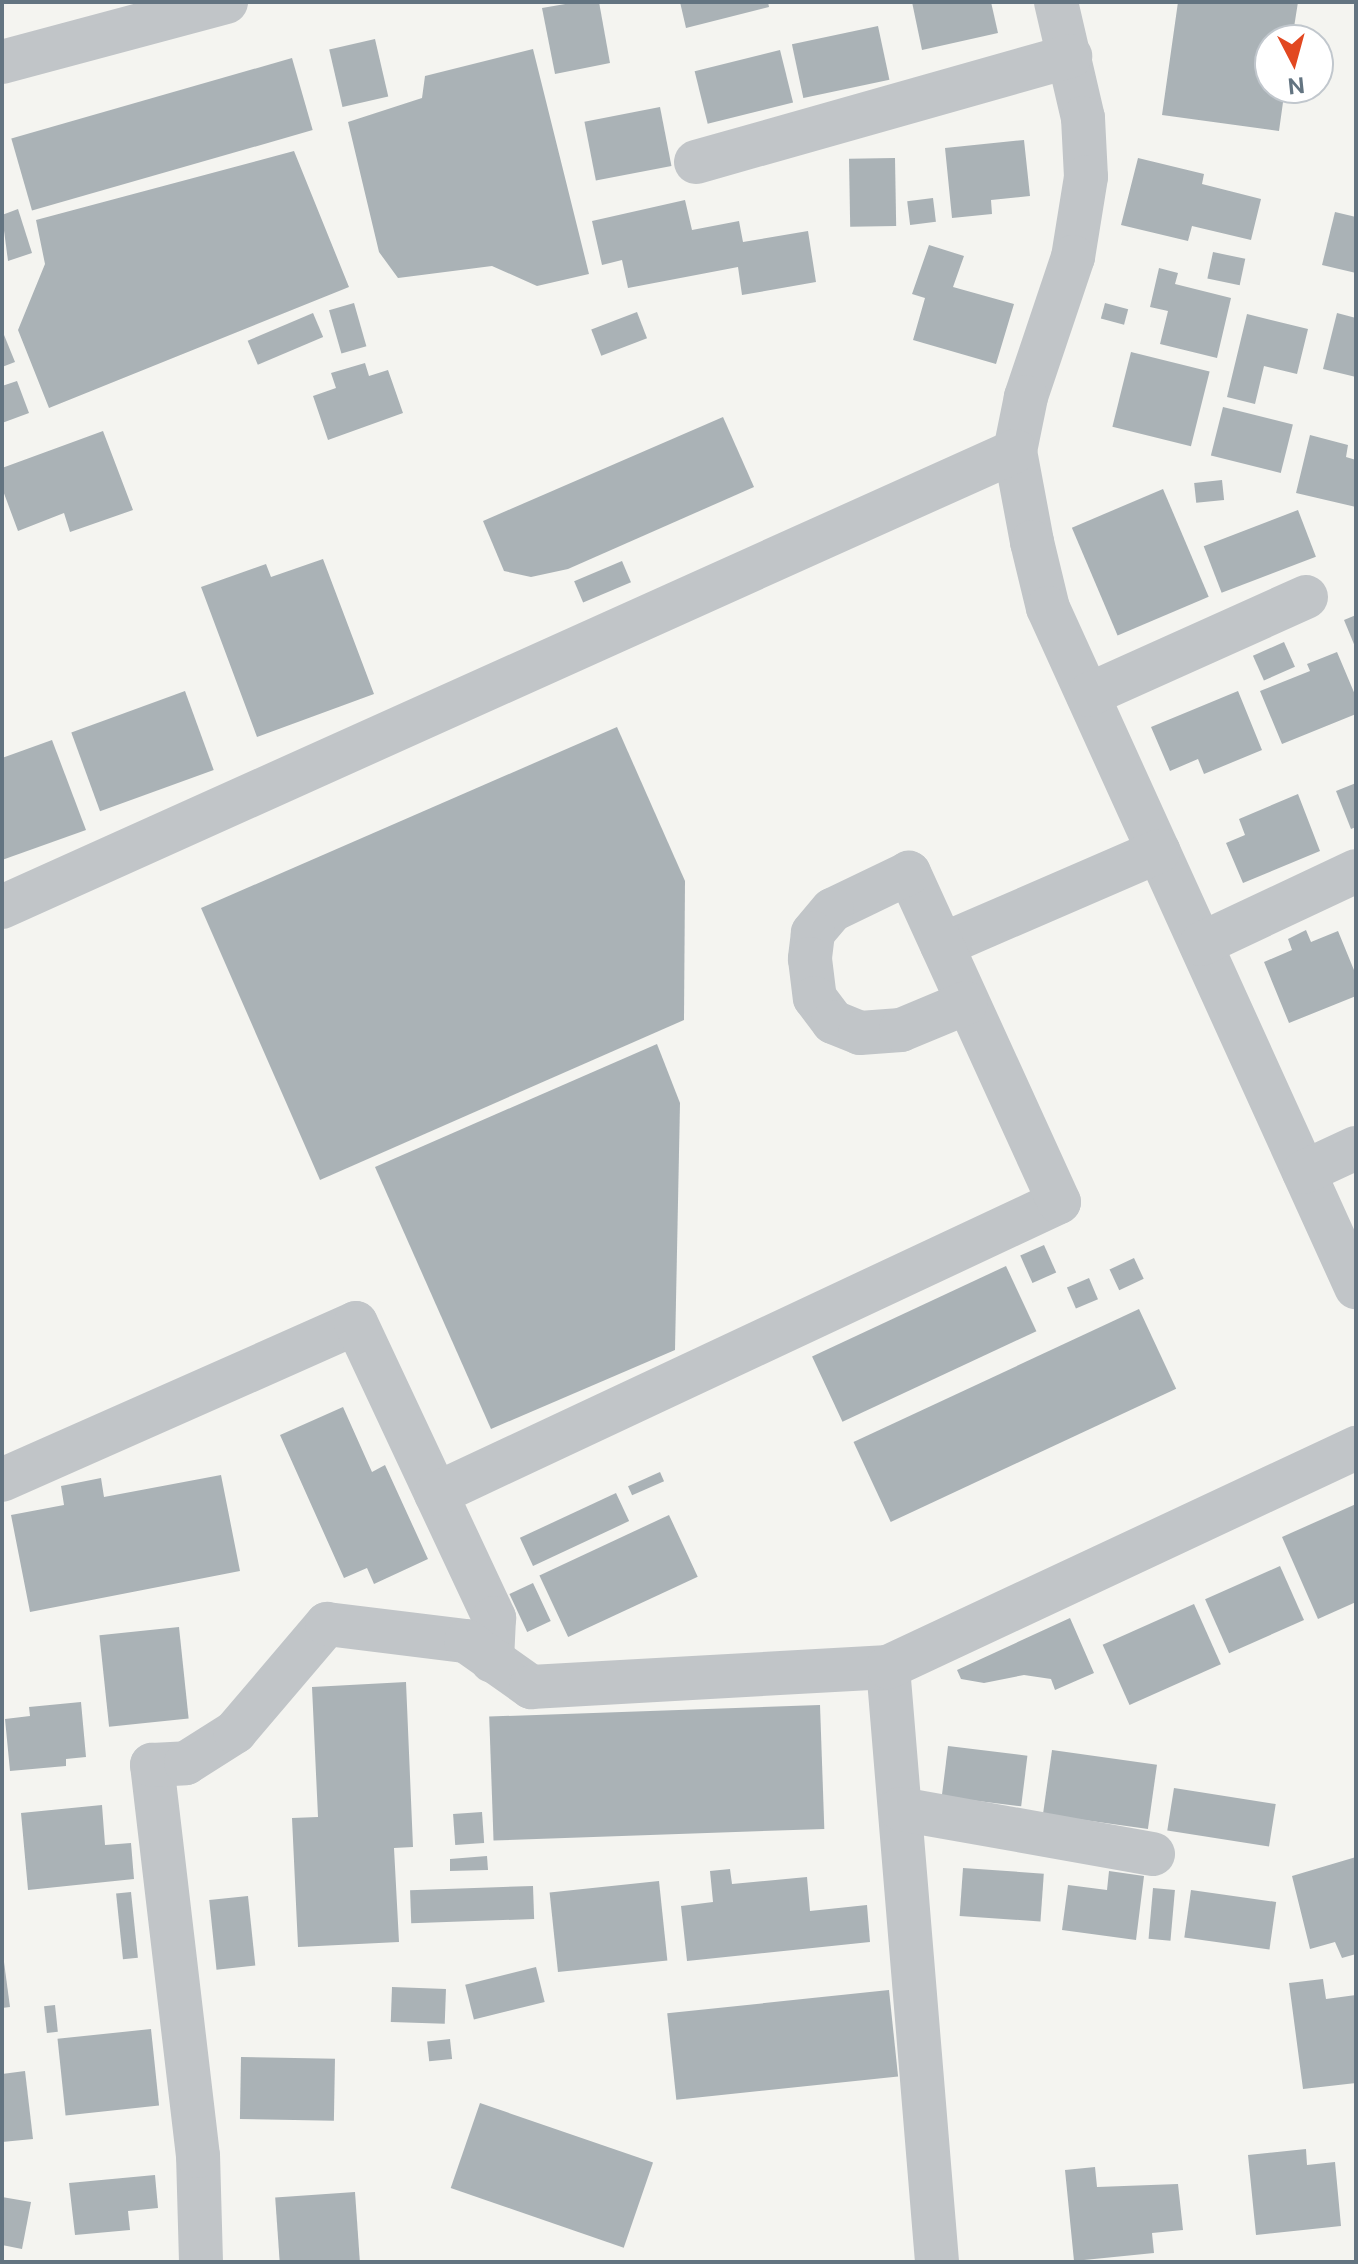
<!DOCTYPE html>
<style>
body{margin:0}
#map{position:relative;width:1358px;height:2264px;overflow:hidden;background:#f4f4f0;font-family:"Public Sans",sans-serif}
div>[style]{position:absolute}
.building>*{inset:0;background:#aab2b6;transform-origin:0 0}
.minor>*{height:44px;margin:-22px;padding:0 22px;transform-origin:22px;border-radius:22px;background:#c1c5c8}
span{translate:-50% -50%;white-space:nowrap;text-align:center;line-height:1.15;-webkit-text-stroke:8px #fff;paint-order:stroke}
.frame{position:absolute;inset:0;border:4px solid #637481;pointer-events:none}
.north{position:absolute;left:1254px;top:24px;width:80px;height:80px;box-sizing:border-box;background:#fff;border:2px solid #c1c7cd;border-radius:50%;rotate:174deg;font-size:22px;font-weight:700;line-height:32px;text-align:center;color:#637481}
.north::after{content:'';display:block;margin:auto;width:28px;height:36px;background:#e24821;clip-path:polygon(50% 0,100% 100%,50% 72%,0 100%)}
</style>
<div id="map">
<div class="building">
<div style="clip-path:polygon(577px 2px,599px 2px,610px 63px,555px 74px,542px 8px)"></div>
<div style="clip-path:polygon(680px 2px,768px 2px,769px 7px,686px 28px)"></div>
<div style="clip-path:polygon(912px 2px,991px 2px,998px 33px,922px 50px)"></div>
<div style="clip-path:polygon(1178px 2px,1298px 2px,1292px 40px,1270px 40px,1270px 88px,1285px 88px,1279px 131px,1162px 115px)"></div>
<div style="left:878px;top:26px;width:55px;height:88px;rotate:78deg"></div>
<div style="left:375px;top:39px;width:59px;height:47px;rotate:77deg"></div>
<div style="clip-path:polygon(533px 49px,589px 274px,537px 286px,492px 266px,398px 278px,379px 252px,348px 122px,422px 98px,425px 76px)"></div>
<div style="left:780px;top:50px;width:54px;height:88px;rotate:76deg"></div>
<div style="left:292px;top:58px;width:75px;height:292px;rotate:74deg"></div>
<div style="left:660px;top:107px;width:60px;height:77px;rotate:79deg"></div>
<div style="clip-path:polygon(1024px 140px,1030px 196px,991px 200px,992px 214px,952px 218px,945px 148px)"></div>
<div style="clip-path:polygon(294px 151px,349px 287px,49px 408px,18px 330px,45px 264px,36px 220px)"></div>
<div style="left:895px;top:158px;width:68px;height:46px;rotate:89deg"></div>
<div style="clip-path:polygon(1138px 158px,1204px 174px,1202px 184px,1261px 199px,1251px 240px,1192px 226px,1188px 241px,1121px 225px)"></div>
<div style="left:933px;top:198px;width:24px;height:26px;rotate:83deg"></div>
<div style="clip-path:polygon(685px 200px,692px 230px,739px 221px,743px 242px,808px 231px,816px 282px,742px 295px,738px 267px,628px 288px,622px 260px,602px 265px,592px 221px)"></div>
<div style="clip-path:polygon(18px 209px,32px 253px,8px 261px,2px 215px)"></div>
<div style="clip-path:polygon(1335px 212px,1356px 217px,1356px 273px,1322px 265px)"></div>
<div style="clip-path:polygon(929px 245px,964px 256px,953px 287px,1014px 304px,996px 364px,913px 340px,925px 298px,912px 294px)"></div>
<div style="left:1213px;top:252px;width:33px;height:27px;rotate:12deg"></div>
<div style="clip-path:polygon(1159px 268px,1178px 273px,1175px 284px,1231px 298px,1217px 358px,1160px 344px,1168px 311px,1150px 307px)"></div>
<div style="left:354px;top:303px;width:45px;height:26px;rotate:74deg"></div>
<div style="left:1105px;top:303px;width:24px;height:16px;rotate:15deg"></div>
<div style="left:637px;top:312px;width:28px;height:49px;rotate:69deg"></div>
<div style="left:313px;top:313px;width:26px;height:71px;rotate:67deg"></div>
<div style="clip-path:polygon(1337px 313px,1356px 318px,1356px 377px,1323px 369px)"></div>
<div style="clip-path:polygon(1247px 314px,1308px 329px,1297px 374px,1264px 366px,1255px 404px,1227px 397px)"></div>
<div style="clip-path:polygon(2px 330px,15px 362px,2px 367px)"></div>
<div style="left:1131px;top:352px;width:81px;height:77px;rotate:14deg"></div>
<div style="clip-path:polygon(365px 363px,369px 376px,388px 370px,403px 413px,328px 440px,313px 396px,336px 388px,331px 373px)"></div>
<div style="clip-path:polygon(17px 381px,29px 413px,2px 423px,2px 386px)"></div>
<div style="left:1223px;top:407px;width:72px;height:50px;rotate:14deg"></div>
<div style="clip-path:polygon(723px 417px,754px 487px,568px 569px,531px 577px,504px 571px,483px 521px)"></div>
<div style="clip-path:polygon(103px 431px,133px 510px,70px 532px,64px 513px,18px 531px,2px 488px,2px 468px)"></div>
<div style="clip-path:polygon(1310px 435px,1348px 445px,1346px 457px,1356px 460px,1356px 507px,1296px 493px)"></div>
<div style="left:1222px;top:480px;width:20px;height:28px;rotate:84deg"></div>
<div style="left:1163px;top:489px;width:117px;height:99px;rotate:67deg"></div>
<div style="left:1298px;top:510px;width:50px;height:101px;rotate:69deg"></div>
<div style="clip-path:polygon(323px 559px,374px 694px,257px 737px,201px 587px,266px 564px,271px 577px)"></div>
<div style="left:622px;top:561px;width:23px;height:52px;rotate:67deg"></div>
<div style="clip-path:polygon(1356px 615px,1356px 649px,1344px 620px)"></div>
<div style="left:1284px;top:642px;width:27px;height:34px;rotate:66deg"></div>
<div style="clip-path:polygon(1337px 652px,1356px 697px,1356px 714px,1282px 744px,1260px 691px,1310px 671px,1307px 664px)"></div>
<div style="left:185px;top:691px;width:84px;height:121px;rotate:70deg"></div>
<div style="clip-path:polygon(1238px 691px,1262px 750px,1204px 774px,1198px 759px,1170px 771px,1151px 727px)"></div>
<div style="clip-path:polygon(617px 727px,685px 881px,684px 1020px,320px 1180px,201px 908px)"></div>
<div style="clip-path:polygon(52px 740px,86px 830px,2px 860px,2px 758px)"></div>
<div style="clip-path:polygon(1356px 783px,1356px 827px,1351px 829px,1336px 791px)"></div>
<div style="clip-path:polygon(1298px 794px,1320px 851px,1243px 883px,1226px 843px,1245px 835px,1239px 819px)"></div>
<div style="clip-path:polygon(1306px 930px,1311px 942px,1338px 931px,1356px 975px,1356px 996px,1289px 1023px,1264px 962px,1292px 950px,1288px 939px)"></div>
<div style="clip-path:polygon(657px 1044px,680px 1103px,675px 1350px,491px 1429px,375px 1167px)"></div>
<div style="left:1044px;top:1245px;width:30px;height:26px;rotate:66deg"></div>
<div style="left:1134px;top:1258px;width:23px;height:27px;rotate:65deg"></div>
<div style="left:1006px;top:1266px;width:72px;height:214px;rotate:65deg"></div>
<div style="left:1089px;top:1278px;width:23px;height:24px;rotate:67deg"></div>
<div style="left:1139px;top:1309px;width:88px;height:315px;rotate:65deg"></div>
<div style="clip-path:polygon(343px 1407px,372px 1472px,385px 1465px,428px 1559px,374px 1584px,367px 1568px,344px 1578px,280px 1435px)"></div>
<div style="left:660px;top:1472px;width:10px;height:35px;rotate:66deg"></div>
<div style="clip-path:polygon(221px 1475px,240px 1571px,30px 1612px,11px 1515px,64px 1505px,61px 1486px,101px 1478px,104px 1497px)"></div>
<div style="left:616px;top:1493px;width:31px;height:106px;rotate:65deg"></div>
<div style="clip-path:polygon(1356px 1504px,1356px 1602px,1318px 1619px,1282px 1537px)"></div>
<div style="left:669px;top:1515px;width:68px;height:143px;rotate:65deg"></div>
<div style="left:1280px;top:1566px;width:59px;height:82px;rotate:66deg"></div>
<div style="left:533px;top:1583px;width:42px;height:26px;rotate:65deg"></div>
<div style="left:1194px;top:1604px;width:66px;height:100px;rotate:66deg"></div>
<div style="clip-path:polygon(1070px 1618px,1094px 1673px,1055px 1690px,1051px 1679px,1024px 1675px,984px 1683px,961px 1679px,957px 1670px)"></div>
<div style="left:179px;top:1627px;width:92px;height:80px;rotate:84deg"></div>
<div style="clip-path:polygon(406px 1682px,413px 1847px,394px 1848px,399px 1942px,298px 1947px,292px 1818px,318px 1817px,312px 1687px)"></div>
<div style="clip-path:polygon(81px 1702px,86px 1757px,66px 1759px,66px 1766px,10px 1771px,5px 1719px,30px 1716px,29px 1707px)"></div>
<div style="left:820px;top:1705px;width:124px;height:331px;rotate:88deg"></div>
<div style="left:948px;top:1746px;width:80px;height:51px;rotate:7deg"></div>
<div style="left:1052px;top:1750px;width:106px;height:65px;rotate:8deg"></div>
<div style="left:1174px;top:1788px;width:103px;height:43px;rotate:9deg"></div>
<div style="clip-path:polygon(102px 1805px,105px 1845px,131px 1843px,134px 1879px,28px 1890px,21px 1813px)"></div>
<div style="left:482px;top:1812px;width:31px;height:29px;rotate:86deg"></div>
<div style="clip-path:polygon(487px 1856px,488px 1870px,450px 1871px,450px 1859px)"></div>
<div style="clip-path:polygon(1356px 1857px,1356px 1954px,1342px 1958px,1335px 1942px,1310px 1949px,1292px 1876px)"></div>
<div style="left:963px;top:1868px;width:81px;height:48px;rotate:4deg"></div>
<div style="clip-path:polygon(730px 1869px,732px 1884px,807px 1877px,810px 1911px,867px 1905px,870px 1942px,687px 1961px,681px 1906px,713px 1902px,710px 1871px)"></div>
<div style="clip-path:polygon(1109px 1871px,1144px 1876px,1136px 1940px,1062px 1930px,1068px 1885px,1107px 1890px)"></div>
<div style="left:659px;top:1881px;width:80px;height:110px;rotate:84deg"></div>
<div style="left:533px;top:1886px;width:33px;height:123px;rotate:88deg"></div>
<div style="left:1153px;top:1888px;width:22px;height:51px;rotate:5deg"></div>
<div style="left:1191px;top:1890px;width:86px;height:48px;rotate:8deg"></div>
<div style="left:131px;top:1892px;width:66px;height:15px;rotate:84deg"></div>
<div style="left:248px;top:1896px;width:70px;height:39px;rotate:84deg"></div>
<div style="clip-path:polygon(2px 1947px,10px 2007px,2px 2008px)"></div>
<div style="left:536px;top:1967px;width:36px;height:73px;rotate:76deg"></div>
<div style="clip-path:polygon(1323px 1979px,1326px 1999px,1356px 1995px,1356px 2083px,1303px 2089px,1289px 1983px)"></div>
<div style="left:392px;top:1987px;width:54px;height:35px;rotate:2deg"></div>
<div style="left:889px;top:1990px;width:87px;height:223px;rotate:84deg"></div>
<div style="left:55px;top:2005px;width:27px;height:11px;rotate:84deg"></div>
<div style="left:151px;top:2029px;width:77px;height:94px;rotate:84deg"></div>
<div style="left:450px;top:2039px;width:20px;height:23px;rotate:84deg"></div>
<div style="left:241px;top:2057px;width:94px;height:62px;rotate:1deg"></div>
<div style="clip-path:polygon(25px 2071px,33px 2139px,2px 2142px,2px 2074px)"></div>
<div style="left:480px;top:2103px;width:183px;height:90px;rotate:19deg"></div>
<div style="clip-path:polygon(1306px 2149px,1307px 2165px,1335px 2162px,1341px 2226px,1256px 2235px,1248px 2155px)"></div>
<div style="clip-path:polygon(1095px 2167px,1097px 2187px,1178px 2184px,1183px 2230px,1152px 2233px,1154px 2253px,1074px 2261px,1065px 2170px)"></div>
<div style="clip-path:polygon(155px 2175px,158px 2208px,128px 2211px,130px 2230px,75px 2235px,69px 2183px)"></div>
<div style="left:355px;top:2192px;width:70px;height:80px;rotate:86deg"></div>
<div style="clip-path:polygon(2px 2197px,31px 2202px,22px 2249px,2px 2245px)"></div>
</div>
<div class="minor">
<div style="left:1056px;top:2px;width:119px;rotate:76.9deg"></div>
<div style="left:1083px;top:118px;width:59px;rotate:87.1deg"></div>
<div style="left:1086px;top:177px;width:81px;rotate:99.2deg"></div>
<div style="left:1073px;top:257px;width:148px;rotate:108.6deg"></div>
<div style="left:1026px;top:397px;width:55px;rotate:101.5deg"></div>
<div style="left:1015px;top:451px;width:93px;rotate:79.4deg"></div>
<div style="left:1032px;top:542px;width:68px;rotate:76.4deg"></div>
<div style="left:1048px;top:608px;width:746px;rotate:65.6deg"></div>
<div style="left:2px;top:62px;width:232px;rotate:-15deg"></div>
<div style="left:696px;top:162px;width:389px;rotate:-15.8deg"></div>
<div style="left:1088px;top:695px;width:239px;rotate:-24.2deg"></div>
<div style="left:2px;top:907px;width:1111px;rotate:-24.23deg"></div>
<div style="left:1201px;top:944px;width:171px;rotate:-25.2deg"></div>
<div style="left:942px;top:945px;width:236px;rotate:-23.4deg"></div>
<div style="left:1304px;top:1172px;width:57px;rotate:-24.8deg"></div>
<div style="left:2px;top:1480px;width:387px;rotate:-23.9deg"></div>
<div style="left:356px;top:1323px;width:326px;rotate:64.9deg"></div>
<div style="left:494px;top:1618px;width:43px;rotate:92.7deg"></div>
<div style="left:436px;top:1494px;width:688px;rotate:-25.11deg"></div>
<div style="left:1059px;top:1202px;width:362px;rotate:-114.5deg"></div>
<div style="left:909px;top:873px;width:85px;rotate:154.3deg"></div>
<div style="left:832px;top:910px;width:30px;rotate:130deg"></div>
<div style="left:813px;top:933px;width:26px;rotate:97deg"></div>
<div style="left:810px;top:959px;width:39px;rotate:83deg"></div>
<div style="left:815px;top:998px;width:30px;rotate:53deg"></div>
<div style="left:833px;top:1022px;width:29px;rotate:22deg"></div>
<div style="left:860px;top:1033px;width:41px;rotate:-4.2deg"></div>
<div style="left:901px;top:1030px;width:70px;rotate:-22.6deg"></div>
<div style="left:888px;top:1667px;width:597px;rotate:85.29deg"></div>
<div style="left:900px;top:1809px;width:257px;rotate:10.1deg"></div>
<div style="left:201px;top:2262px;width:106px;rotate:-91.6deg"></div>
<div style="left:198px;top:2156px;width:394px;rotate:-96.7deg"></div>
<div style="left:152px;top:1765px;width:34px;rotate:-3deg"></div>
<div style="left:186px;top:1763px;width:58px;rotate:-32.3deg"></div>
<div style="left:235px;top:1732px;width:142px;rotate:-49.6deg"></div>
<div style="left:327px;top:1624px;width:140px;rotate:7deg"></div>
<div style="left:466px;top:1641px;width:80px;rotate:35.3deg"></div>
<div style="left:531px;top:1687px;width:358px;rotate:-3.2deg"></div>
<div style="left:888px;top:1667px;width:517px;rotate:-25.08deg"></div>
</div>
<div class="frame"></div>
<div class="north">N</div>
</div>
